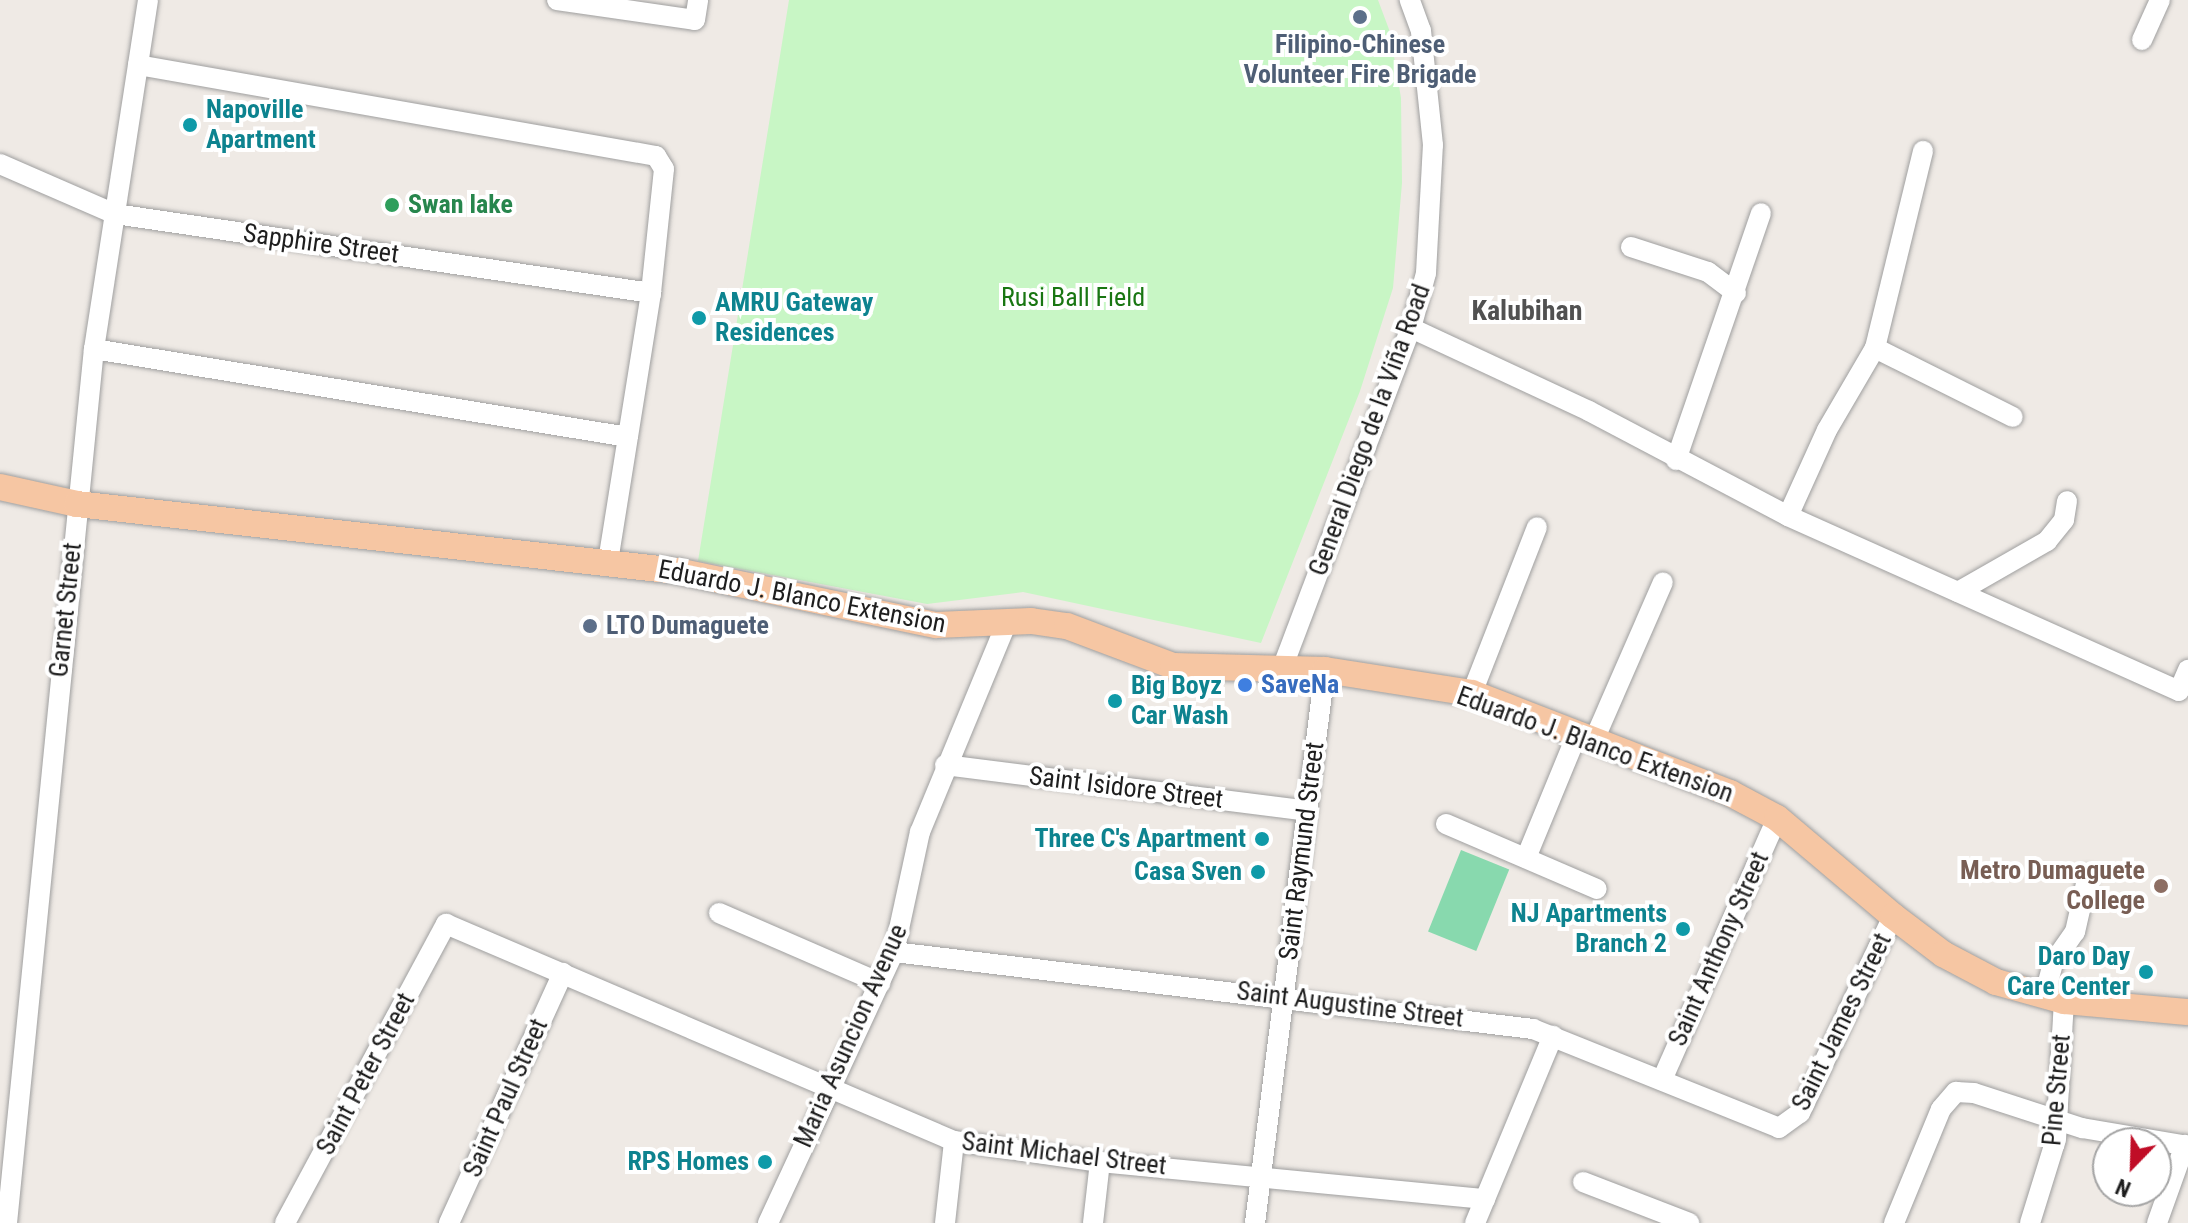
<!DOCTYPE html>
<meta charset="utf-8">
<style>
body{margin:0}
#map{position:relative;width:2188px;height:1223px;overflow:hidden;background:#efeae5;font-family:"Roboto Condensed",sans-serif}
div>[style]{position:absolute}
.park>*{inset:0;background:#c8f6c5}
.pitch>*{inset:0;background:#88d9ae;transform-origin:0 0}
.roads{filter:drop-shadow(0 0 2px #9f9f9f) drop-shadow(0 0 2px #9f9f9f)}
.minor>*{height:20px;margin:-10px;padding:0 10px;transform-origin:10px;border-radius:10px;background:#fff}
.major>*{height:26px;margin:-13px;padding:0 13px;transform-origin:13px;border-radius:13px;background:#f6c6a3}
.dots>*{width:22px;height:22px;translate:-50% -50%;box-sizing:border-box;border:4px solid #fff;border-radius:50%}
span{translate:-50% -50%;white-space:nowrap;text-align:center;line-height:1.15;-webkit-text-stroke:8px #fff;paint-order:stroke}
.service-label{font-size:26px;color:#4e5e75;font-weight:700}
.left{translate:0 -50%;text-align:left}
.culture-label{font-size:26px;color:#0d838f;font-weight:700}
.right{translate:-100% -50%;text-align:right}
.leisure-label{font-size:26px;color:#27864d;font-weight:700}
.street-label{font-size:26px;color:#1e1e1e}
.park-label{font-size:26px;color:#197612}
.shop-label{font-size:26px;color:#366cbe;font-weight:700}
.education-label{font-size:26px;color:#785e54;font-weight:700}
.neighbourhood-label{font-size:28px;color:#515151;font-weight:700}
.north{position:absolute;left:2092px;top:1127px;width:80px;height:80px;box-sizing:border-box;background:#fff;border:2px solid #a5a5a5;border-radius:50%;rotate:203deg;font-size:22px;font-weight:700;line-height:32px;text-align:center;color:#1e1e1e}
.north::after{content:'';display:block;margin:auto;width:28px;height:36px;background:#c00d27;clip-path:polygon(50% 0,100% 100%,50% 72%,0 100%)}
</style>
<div id="map">
<div class="park">
<div style="clip-path:polygon(789px 0,1378px 0,1390px 32px,1401px 98px,1402px 183px,1393px 288px,1360px 391px,1261px 643px,1023px 592px,927px 604px,698px 561px)"></div>
</div>
<div class="pitch">
<div style="left:1461px;top:850px;width:52px;height:88px;rotate:22deg"></div>
</div>
<div class="roads">
<div class="minor">
<div style="left:557px;top:0;width:139px;rotate:8.2deg"></div>
<div style="left:695px;top:20px;width:20px;rotate:-81deg"></div>
<div style="left:2142px;top:40px;width:44px;rotate:-65.8deg"></div>
<div style="left:138px;top:65px;width:526px;rotate:9.96deg"></div>
<div style="left:656px;top:156px;width:15px;rotate:58deg"></div>
<div style="left:664px;top:169px;width:125px;rotate:96deg"></div>
<div style="left:651px;top:293px;width:272px;rotate:99.1deg"></div>
<div style="left:0;top:164px;width:125px;rotate:23.5deg"></div>
<div style="left:115px;top:214px;width:542px;rotate:8.38deg"></div>
<div style="left:1631px;top:247px;width:81px;rotate:18deg"></div>
<div style="left:1708px;top:272px;width:35px;rotate:37deg"></div>
<div style="left:1411px;top:328px;width:196px;rotate:25deg"></div>
<div style="left:1589px;top:411px;width:225px;rotate:27.8deg"></div>
<div style="left:1788px;top:516px;width:428px;rotate:24.1deg"></div>
<div style="left:2179px;top:691px;width:23px;rotate:-67deg"></div>
<div style="left:1875px;top:348px;width:154px;rotate:26.6deg"></div>
<div style="left:94px;top:349px;width:541px;rotate:9.36deg"></div>
<div style="left:1676px;top:460px;width:261px;rotate:-71deg"></div>
<div style="left:1788px;top:516px;width:94px;rotate:-65.6deg"></div>
<div style="left:1827px;top:430px;width:95px;rotate:-59.7deg"></div>
<div style="left:1875px;top:348px;width:203px;rotate:-76.3deg"></div>
<div style="left:1958px;top:592px;width:103px;rotate:-29.8deg"></div>
<div style="left:2047px;top:541px;width:27px;rotate:-51deg"></div>
<div style="left:2064px;top:520px;width:19px;rotate:-81deg"></div>
<div style="left:1283px;top:666px;width:361px;rotate:-69.3deg"></div>
<div style="left:1411px;top:328px;width:57px;rotate:-74.7deg"></div>
<div style="left:1426px;top:273px;width:128px;rotate:-86.9deg"></div>
<div style="left:1433px;top:145px;width:115px;rotate:-96deg"></div>
<div style="left:1421px;top:31px;width:33px;rotate:-110deg"></div>
<div style="left:1472px;top:693px;width:178px;rotate:-68.6deg"></div>
<div style="left:1594px;top:740px;width:172px;rotate:-66.4deg"></div>
<div style="left:945px;top:765px;width:365px;rotate:7.2deg"></div>
<div style="left:1446px;top:824px;width:164px;rotate:23.3deg"></div>
<div style="left:1526px;top:858px;width:134px;rotate:-67.6deg"></div>
<div style="left:719px;top:913px;width:176px;rotate:23.5deg"></div>
<div style="left:894px;top:952px;width:644px;rotate:6.87deg"></div>
<div style="left:1533px;top:1029px;width:265px;rotate:21.9deg"></div>
<div style="left:1779px;top:1128px;width:26px;rotate:-36deg"></div>
<div style="left:1800px;top:1113px;width:218px;rotate:-64.7deg"></div>
<div style="left:2044px;top:997px;width:35px;rotate:-75deg"></div>
<div style="left:2053px;top:963px;width:38px;rotate:-55deg"></div>
<div style="left:2075px;top:932px;width:58px;rotate:-77.2deg"></div>
<div style="left:1662px;top:1080px;width:286px;rotate:-66.3deg"></div>
<div style="left:1583px;top:1182px;width:114px;rotate:21.1deg"></div>
<div style="left:7px;top:1223px;width:878px;rotate:-84.32deg"></div>
<div style="left:94px;top:349px;width:353px;rotate:-81.2deg"></div>
<div style="left:285px;top:1223px;width:340px;rotate:-61.7deg"></div>
<div style="left:446px;top:924px;width:552px;rotate:23.13deg"></div>
<div style="left:954px;top:1141px;width:148px;rotate:8.2deg"></div>
<div style="left:1100px;top:1162px;width:387px;rotate:5.5deg"></div>
<div style="left:449px;top:1223px;width:275px;rotate:-65.5deg"></div>
<div style="left:768px;top:1223px;width:299px;rotate:-65.1deg"></div>
<div style="left:894px;top:952px;width:123px;rotate:-77.8deg"></div>
<div style="left:920px;top:832px;width:227px;rotate:-67.5deg"></div>
<div style="left:945px;top:1223px;width:82px;rotate:-83.7deg"></div>
<div style="left:1093px;top:1223px;width:61px;rotate:-83.5deg"></div>
<div style="left:1255px;top:1223px;width:557px;rotate:-82.79deg"></div>
<div style="left:1475px;top:1223px;width:203px;rotate:-67.4deg"></div>
<div style="left:1894px;top:1223px;width:123px;rotate:-67.6deg"></div>
<div style="left:1941px;top:1109px;width:23px;rotate:-49deg"></div>
<div style="left:1956px;top:1092px;width:18px;rotate:3deg"></div>
<div style="left:1974px;top:1093px;width:114px;rotate:18deg"></div>
<div style="left:2082px;top:1128px;width:108px;rotate:9.6deg"></div>
<div style="left:2030px;top:1223px;width:88px;rotate:-72.8deg"></div>
<div style="left:2056px;top:1139px;width:138px;rotate:-86.7deg"></div>
<div style="left:2157px;top:1223px;width:83px;rotate:-70.3deg"></div>
</div>
<div class="major">
<div style="left:0;top:487px;width:79px;rotate:12.4deg"></div>
<div style="left:77px;top:504px;width:604px;rotate:6.37deg"></div>
<div style="left:677px;top:571px;width:265px;rotate:11.8deg"></div>
<div style="left:936px;top:625px;width:95px;rotate:-2.4deg"></div>
<div style="left:1031px;top:621px;width:36px;rotate:8deg"></div>
<div style="left:1067px;top:626px;width:113px;rotate:20.7deg"></div>
<div style="left:1173px;top:666px;width:152px;rotate:1.5deg"></div>
<div style="left:1325px;top:670px;width:149px;rotate:8.9deg"></div>
<div style="left:1472px;top:693px;width:277px;rotate:21.2deg"></div>
<div style="left:1730px;top:793px;width:53px;rotate:28deg"></div>
<div style="left:1777px;top:818px;width:152px;rotate:40.2deg"></div>
<div style="left:1893px;top:916px;width:63px;rotate:37.2deg"></div>
<div style="left:1943px;top:954px;width:60px;rotate:27.8deg"></div>
<div style="left:1996px;top:982px;width:71px;rotate:15.6deg"></div>
<div style="left:2064px;top:1001px;width:124px;rotate:5.1deg"></div>
</div>
</div>
<div class="dots">
<div style="left:1360px;top:17px;background:#5c6f8a"></div>
<div style="left:190px;top:125px;background:#0f9aa8"></div>
<div style="left:392px;top:205px;background:#2e9e5b"></div>
<div style="left:699px;top:318px;background:#0f9aa8"></div>
<div style="left:590px;top:626px;background:#5c6f8a"></div>
<div style="left:1245px;top:685px;background:#3f7fe0"></div>
<div style="left:1115px;top:701px;background:#0f9aa8"></div>
<div style="left:1262px;top:839px;background:#0f9aa8"></div>
<div style="left:1258px;top:872px;background:#0f9aa8"></div>
<div style="left:2161px;top:886px;background:#8d6e63"></div>
<div style="left:1683px;top:929px;background:#0f9aa8"></div>
<div style="left:2146px;top:972px;background:#0f9aa8"></div>
<div style="left:765px;top:1162px;background:#0f9aa8"></div>
</div>
<div class="service-label">
<span style="left:1360px;top:60px">Filipino-Chinese<br>Volunteer Fire Brigade</span>
<span class="left" style="left:606px;top:626px">LTO Dumaguete</span>
</div>
<div class="culture-label">
<span class="left" style="left:206px;top:125px">Napoville<br>Apartment</span>
<span class="left" style="left:715px;top:318px">AMRU Gateway<br>Residences</span>
<span class="left" style="left:1131px;top:701px">Big Boyz<br>Car Wash</span>
<span class="right" style="left:1246px;top:839px">Three C's Apartment</span>
<span class="right" style="left:1242px;top:872px">Casa Sven</span>
<span class="right" style="left:1667px;top:929px">NJ Apartments<br>Branch 2</span>
<span class="right" style="left:2130px;top:972px">Daro Day<br>Care Center</span>
<span class="right" style="left:749px;top:1162px">RPS Homes</span>
</div>
<div class="leisure-label">
<span class="left" style="left:408px;top:205px">Swan lake</span>
</div>
<div class="street-label">
<span style="left:321px;top:244px;rotate:8deg">Sapphire Street</span>
<span style="left:1370px;top:430px;rotate:-70deg">General Diego de la Viña Road</span>
<span style="left:802px;top:597px;rotate:11deg">Eduardo J. Blanco Extension</span>
<span style="left:66px;top:610px;rotate:-84deg">Garnet Street</span>
<span style="left:1595px;top:745px;rotate:20deg">Eduardo J. Blanco Extension</span>
<span style="left:1126px;top:788px;rotate:7deg">Saint Isidore Street</span>
<span style="left:1302px;top:851px;rotate:-83deg">Saint Raymund Street</span>
<span style="left:1719px;top:949px;rotate:-66deg">Saint Anthony Street</span>
<span style="left:1350px;top:1005px;rotate:7deg">Saint Augustine Street</span>
<span style="left:1842px;top:1022px;rotate:-64deg">Saint James Street</span>
<span style="left:851px;top:1036px;rotate:-66deg">Maria Asuncion Avenue</span>
<span style="left:366px;top:1074px;rotate:-62deg">Saint Peter Street</span>
<span style="left:2057px;top:1090px;rotate:-85deg">Pine Street</span>
<span style="left:506px;top:1098px;rotate:-66deg">Saint Paul Street</span>
<span style="left:1064px;top:1154px;rotate:7deg">Saint Michael Street</span>
</div>
<div class="park-label">
<span style="left:1073px;top:298px">Rusi Ball Field</span>
</div>
<div class="shop-label">
<span class="left" style="left:1261px;top:685px">SaveNa</span>
</div>
<div class="education-label">
<span class="right" style="left:2145px;top:886px">Metro Dumaguete<br>College</span>
</div>
<div class="neighbourhood-label">
<span style="left:1527px;top:311px">Kalubihan</span>
</div>
<div class="north">N</div>
</div>
